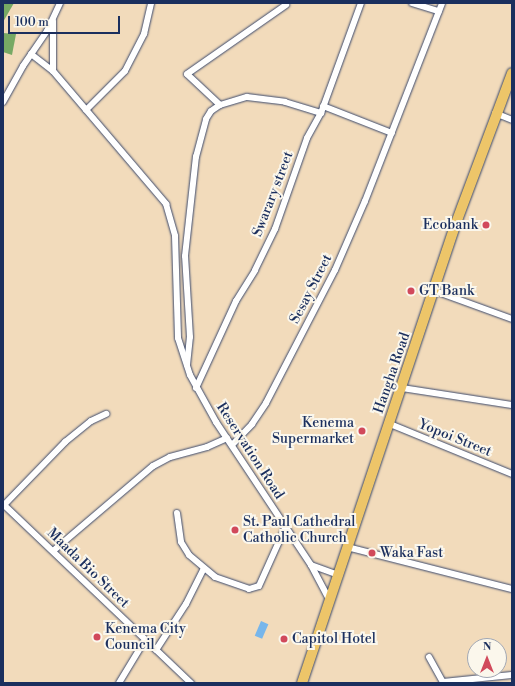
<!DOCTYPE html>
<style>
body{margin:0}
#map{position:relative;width:515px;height:686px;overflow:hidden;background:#f2dbbb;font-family:"Libre Bodoni",serif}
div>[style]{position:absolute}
.forest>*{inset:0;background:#77a964}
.water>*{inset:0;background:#77b6eb;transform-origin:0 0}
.roads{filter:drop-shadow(0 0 1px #3b496c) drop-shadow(0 0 1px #3b496c)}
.minor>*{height:6px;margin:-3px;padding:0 3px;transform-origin:3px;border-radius:3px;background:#fff}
.trunk>*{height:10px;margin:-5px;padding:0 5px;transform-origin:5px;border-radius:5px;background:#edc569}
.dots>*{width:11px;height:11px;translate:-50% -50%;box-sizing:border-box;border:2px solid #fbf7ec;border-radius:50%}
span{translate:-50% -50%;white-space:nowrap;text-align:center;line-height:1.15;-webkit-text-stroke:4px #fbf7ec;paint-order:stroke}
.street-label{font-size:14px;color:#1b2f5e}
.poi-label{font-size:14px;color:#1b2f5e}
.right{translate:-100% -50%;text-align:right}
.left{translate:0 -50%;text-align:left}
.frame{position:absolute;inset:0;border:4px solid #1b2f5e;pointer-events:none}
.north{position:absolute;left:467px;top:638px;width:40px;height:40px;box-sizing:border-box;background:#fbf7ec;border:1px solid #a1a7b3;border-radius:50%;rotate:0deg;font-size:11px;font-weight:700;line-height:16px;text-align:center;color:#1b2f5e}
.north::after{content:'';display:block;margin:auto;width:14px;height:18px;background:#d1495b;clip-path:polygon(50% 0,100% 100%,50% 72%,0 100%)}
.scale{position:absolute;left:8px;top:16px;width:112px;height:18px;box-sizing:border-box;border:2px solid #1b2f5e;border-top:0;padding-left:5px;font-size:12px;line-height:14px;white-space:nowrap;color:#1b2f5e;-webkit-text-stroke:3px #fbf7ec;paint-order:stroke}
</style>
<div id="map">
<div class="forest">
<div style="clip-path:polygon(3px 3px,14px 3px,3px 22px)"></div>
<div style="clip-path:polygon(3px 33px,16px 34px,12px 55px,3px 52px)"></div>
</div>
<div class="water">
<div style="left:261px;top:621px;width:8px;height:16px;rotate:23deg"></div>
</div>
<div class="roads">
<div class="minor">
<div style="left:412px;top:3px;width:28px;rotate:17deg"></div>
<div style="left:53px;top:21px;width:50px;rotate:90deg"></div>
<div style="left:31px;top:54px;width:28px;rotate:38deg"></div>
<div style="left:53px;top:71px;width:175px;rotate:49.6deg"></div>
<div style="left:166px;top:204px;width:33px;rotate:74deg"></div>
<div style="left:175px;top:236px;width:102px;rotate:88.3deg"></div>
<div style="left:178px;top:338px;width:39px;rotate:72deg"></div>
<div style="left:190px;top:375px;width:54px;rotate:61deg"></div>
<div style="left:216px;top:422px;width:172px;rotate:56.4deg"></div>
<div style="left:311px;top:565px;width:41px;rotate:62.2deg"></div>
<div style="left:3px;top:102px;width:41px;rotate:-60.9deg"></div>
<div style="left:23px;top:66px;width:42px;rotate:-55.6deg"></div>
<div style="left:47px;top:31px;width:31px;rotate:-65deg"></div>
<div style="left:220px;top:105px;width:45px;rotate:-136.8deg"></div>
<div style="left:187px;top:74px;width:121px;rotate:-34.9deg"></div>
<div style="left:323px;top:106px;width:74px;rotate:21.4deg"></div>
<div style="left:86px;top:110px;width:55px;rotate:-45deg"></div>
<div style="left:125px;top:71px;width:42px;rotate:-62.8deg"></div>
<div style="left:144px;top:34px;width:32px;rotate:-77deg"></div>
<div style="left:495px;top:113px;width:18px;rotate:22deg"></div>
<div style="left:435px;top:291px;width:82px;rotate:20deg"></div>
<div style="left:187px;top:365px;width:28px;rotate:-84deg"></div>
<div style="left:190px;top:337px;width:81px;rotate:-93.5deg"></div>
<div style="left:185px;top:256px;width:100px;rotate:-83.7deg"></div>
<div style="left:196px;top:157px;width:39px;rotate:-75deg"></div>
<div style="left:206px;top:119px;width:9px;rotate:-58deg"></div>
<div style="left:211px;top:111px;width:11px;rotate:-34deg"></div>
<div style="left:220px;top:105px;width:28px;rotate:-17deg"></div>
<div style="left:247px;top:97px;width:38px;rotate:7deg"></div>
<div style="left:285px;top:102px;width:38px;rotate:17deg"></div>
<div style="left:196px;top:388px;width:96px;rotate:-65.3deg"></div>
<div style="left:236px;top:301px;width:36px;rotate:-58deg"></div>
<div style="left:255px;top:270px;width:46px;rotate:-64deg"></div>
<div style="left:275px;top:229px;width:96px;rotate:-70.6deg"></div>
<div style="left:307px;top:138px;width:29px;rotate:-61deg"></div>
<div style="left:321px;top:113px;width:117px;rotate:-70deg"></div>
<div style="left:402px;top:388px;width:111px;rotate:8.8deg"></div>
<div style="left:390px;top:424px;width:132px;rotate:22.3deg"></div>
<div style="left:232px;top:445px;width:29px;rotate:-46deg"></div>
<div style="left:252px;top:424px;width:25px;rotate:-56deg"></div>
<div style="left:266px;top:403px;width:150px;rotate:-62.6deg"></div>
<div style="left:335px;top:270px;width:75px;rotate:-66.5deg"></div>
<div style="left:365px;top:201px;width:212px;rotate:-68.7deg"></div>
<div style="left:3px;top:504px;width:260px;rotate:43.6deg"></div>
<div style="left:4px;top:505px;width:88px;rotate:-45.9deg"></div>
<div style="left:65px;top:442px;width:33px;rotate:-39deg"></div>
<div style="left:91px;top:421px;width:17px;rotate:-25deg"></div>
<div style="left:177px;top:513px;width:29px;rotate:82deg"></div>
<div style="left:181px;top:542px;width:15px;rotate:58deg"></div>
<div style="left:189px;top:555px;width:34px;rotate:40deg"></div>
<div style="left:215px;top:577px;width:36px;rotate:19deg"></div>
<div style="left:249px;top:589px;width:10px;rotate:-17deg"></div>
<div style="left:259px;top:586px;width:66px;rotate:-65.8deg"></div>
<div style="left:347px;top:547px;width:170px;rotate:14.3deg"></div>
<div style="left:53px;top:551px;width:131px;rotate:-40.4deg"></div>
<div style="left:153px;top:466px;width:19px;rotate:-28deg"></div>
<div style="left:170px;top:457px;width:38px;rotate:-15deg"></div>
<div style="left:207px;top:447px;width:22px;rotate:-24deg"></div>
<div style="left:311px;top:565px;width:30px;rotate:20deg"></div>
<div style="left:156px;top:650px;width:55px;rotate:-56.9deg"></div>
<div style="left:186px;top:604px;width:40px;rotate:-63.4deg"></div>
<div style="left:429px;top:657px;width:29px;rotate:61deg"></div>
<div style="left:443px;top:682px;width:69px;rotate:-5.8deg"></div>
<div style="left:119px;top:683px;width:50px;rotate:-58.8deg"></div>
</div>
<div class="trunk">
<div style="left:302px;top:683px;width:485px;rotate:-71.5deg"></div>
<div style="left:456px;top:223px;width:160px;rotate:-69.5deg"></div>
</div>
</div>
<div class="dots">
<div style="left:486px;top:225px;background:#d1495b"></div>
<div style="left:411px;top:291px;background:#d1495b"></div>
<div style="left:362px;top:431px;background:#d1495b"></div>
<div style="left:235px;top:530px;background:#d1495b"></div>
<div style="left:372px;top:553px;background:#d1495b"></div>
<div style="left:97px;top:637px;background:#d1495b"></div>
<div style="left:284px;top:639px;background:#d1495b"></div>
</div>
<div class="street-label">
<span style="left:273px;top:194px;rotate:-69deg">Swarary street</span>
<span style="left:311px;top:289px;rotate:-63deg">Sesay Street</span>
<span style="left:392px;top:373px;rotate:-71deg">Hangha Road</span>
<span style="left:455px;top:438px;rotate:22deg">Yopoi Street</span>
<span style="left:250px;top:451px;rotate:57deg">Reservation Road</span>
<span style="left:88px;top:568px;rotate:44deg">Maada Bio Street</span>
</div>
<div class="poi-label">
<span class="right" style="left:478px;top:225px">Ecobank</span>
<span class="left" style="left:419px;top:291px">GT Bank</span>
<span class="right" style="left:354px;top:431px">Kenema<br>Supermarket</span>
<span class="left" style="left:243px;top:530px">St. Paul Cathedral<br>Catholic Church</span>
<span class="left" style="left:380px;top:553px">Waka Fast</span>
<span class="left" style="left:105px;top:637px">Kenema City<br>Council</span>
<span class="left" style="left:292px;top:639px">Capitol Hotel</span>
</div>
<div class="frame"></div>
<div class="north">N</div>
<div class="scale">100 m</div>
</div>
